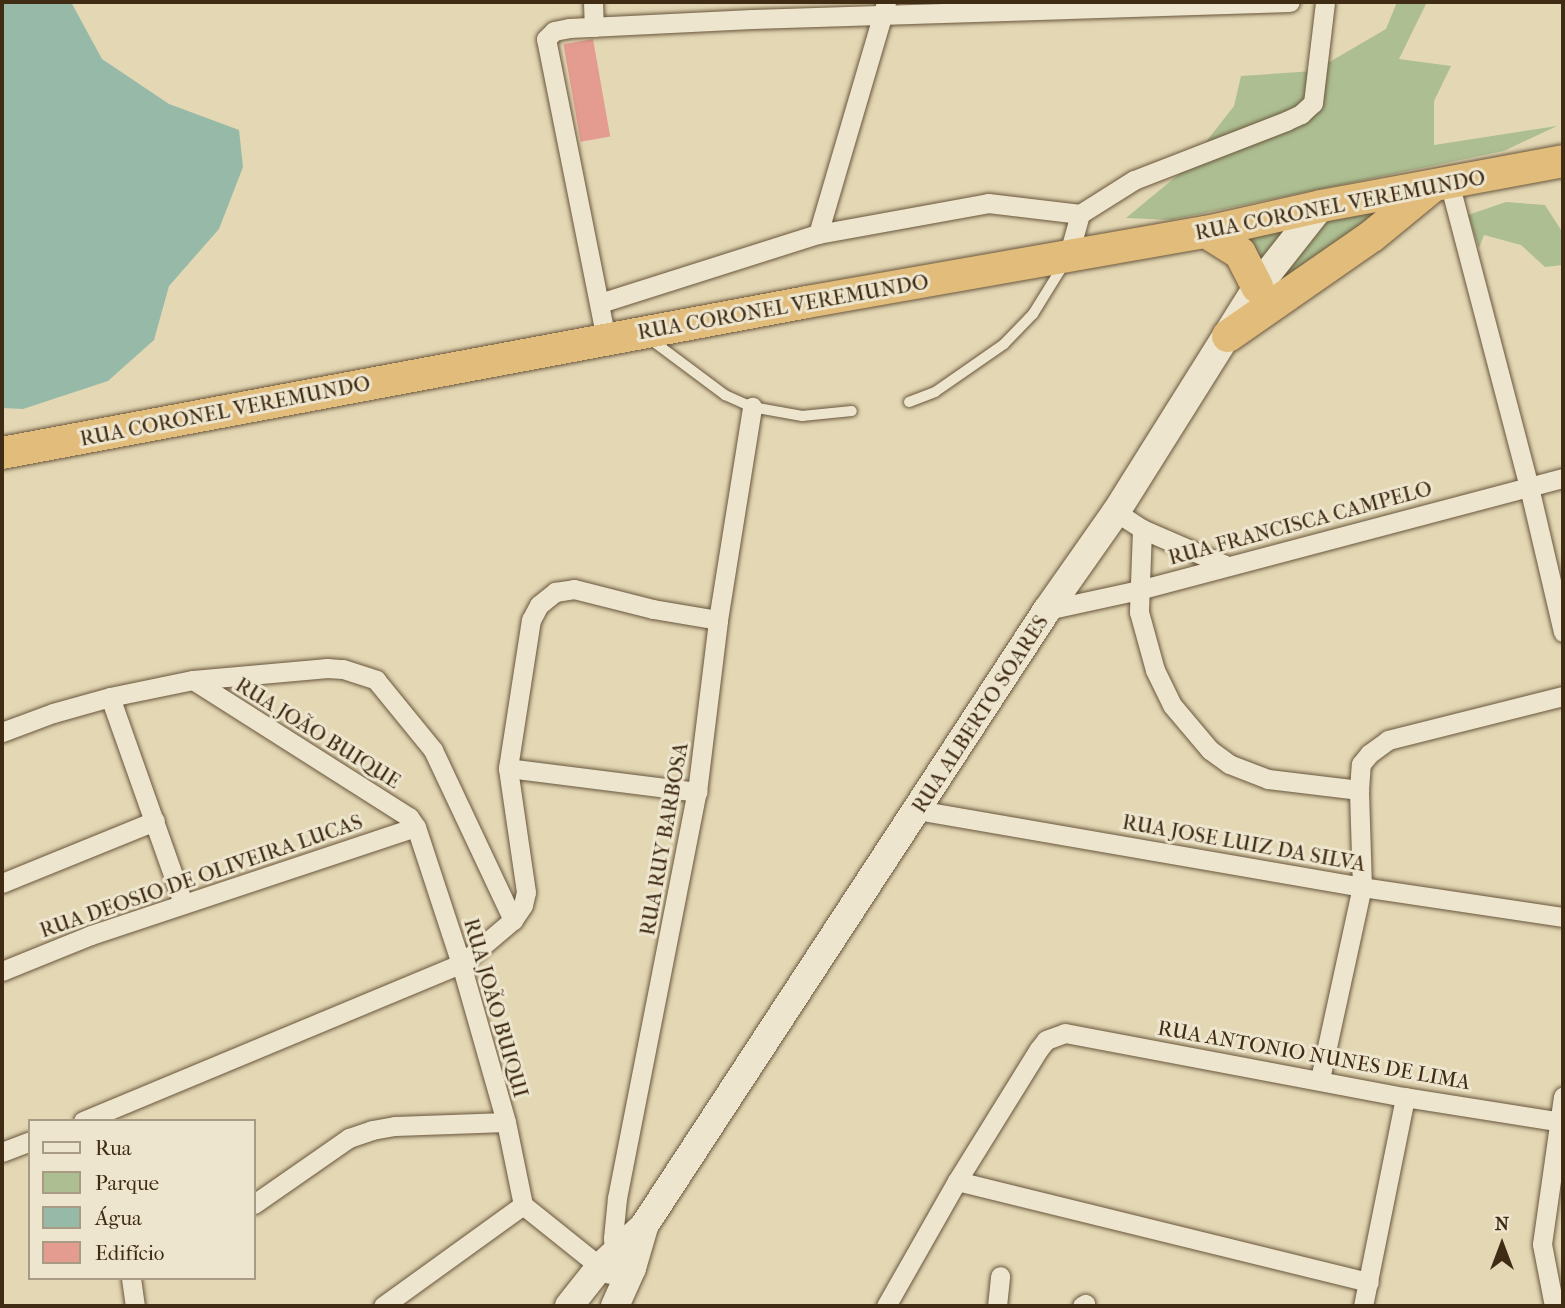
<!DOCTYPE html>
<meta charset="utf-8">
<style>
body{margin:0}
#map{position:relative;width:1565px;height:1308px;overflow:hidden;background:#e3d7b4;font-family:"IM FELL French Canon",serif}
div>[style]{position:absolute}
.green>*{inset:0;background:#adbf92}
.water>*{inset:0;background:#96baa7}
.building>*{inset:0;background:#e49b90;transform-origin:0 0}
.roads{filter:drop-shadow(0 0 2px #69563c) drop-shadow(0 0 2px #69563c)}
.service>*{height:10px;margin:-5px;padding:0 5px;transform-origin:5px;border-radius:5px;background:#ede5ce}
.minor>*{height:19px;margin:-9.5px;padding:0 9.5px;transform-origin:9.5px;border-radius:9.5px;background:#ede5ce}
.secondary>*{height:28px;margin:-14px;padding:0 14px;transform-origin:14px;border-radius:14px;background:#ede5ce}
.trunk>*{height:32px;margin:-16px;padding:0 16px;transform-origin:16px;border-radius:16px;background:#e2bc7a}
span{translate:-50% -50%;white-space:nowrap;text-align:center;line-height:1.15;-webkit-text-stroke:6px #ede5ce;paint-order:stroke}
.street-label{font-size:21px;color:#402b14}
.frame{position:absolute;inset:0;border:4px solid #402b14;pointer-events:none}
.legend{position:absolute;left:28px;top:1119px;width:228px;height:161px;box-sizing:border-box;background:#ede5ce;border:2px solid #a89b84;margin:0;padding:9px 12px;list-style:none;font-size:21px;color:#402b14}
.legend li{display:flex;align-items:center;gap:14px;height:35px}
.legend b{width:35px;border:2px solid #a89b84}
.north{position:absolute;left:1467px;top:1210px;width:70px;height:70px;-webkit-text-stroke:5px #ede5ce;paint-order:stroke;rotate:0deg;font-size:19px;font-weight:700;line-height:28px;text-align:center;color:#402b14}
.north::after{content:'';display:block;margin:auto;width:24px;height:32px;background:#402b14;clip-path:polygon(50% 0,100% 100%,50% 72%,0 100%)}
</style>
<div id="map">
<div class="green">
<div style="clip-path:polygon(1397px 2px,1427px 2px,1399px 59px,1451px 66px,1434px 101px,1434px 145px,1557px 126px,1504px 151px,1171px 220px,1126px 218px,1184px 170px,1234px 106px,1241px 76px,1314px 71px,1386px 29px)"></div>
<div style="clip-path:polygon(1400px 198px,1240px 317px,1333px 211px)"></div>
<div style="clip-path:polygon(1506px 202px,1545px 205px,1563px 233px,1563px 265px,1545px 267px,1521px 245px,1484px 235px,1479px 248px,1468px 215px)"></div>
<div style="clip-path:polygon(1299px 220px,1257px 267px,1245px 236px)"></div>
</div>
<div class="water">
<div style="clip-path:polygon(2px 2px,71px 2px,102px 59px,169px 104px,239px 130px,243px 167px,219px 229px,169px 286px,154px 340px,108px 381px,23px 409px,2px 408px)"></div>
</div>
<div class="building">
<div style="left:593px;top:39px;width:99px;height:30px;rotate:80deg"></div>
</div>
<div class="roads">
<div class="service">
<div style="left:650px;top:339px;width:94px;rotate:36.7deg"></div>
<div style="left:725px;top:395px;width:30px;rotate:24deg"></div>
<div style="left:752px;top:407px;width:51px;rotate:10.2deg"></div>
<div style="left:802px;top:416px;width:50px;rotate:-5.7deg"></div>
<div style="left:909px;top:402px;width:28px;rotate:-21deg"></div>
<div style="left:935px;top:392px;width:84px;rotate:-34.8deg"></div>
<div style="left:1004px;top:344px;width:42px;rotate:-46deg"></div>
<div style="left:1033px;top:314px;width:59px;rotate:-58.2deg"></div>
</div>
<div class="minor">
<div style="left:593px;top:2px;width:25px;rotate:88deg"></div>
<div style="left:1449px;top:182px;width:315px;rotate:75.3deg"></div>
<div style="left:1529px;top:487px;width:149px;rotate:76.8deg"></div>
<div style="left:818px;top:234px;width:241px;rotate:-73.6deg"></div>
<div style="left:1068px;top:257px;width:45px;rotate:-74.4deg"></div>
<div style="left:1080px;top:214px;width:64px;rotate:-32.2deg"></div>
<div style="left:1134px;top:180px;width:163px;rotate:-21.2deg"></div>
<div style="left:1286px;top:121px;width:17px;rotate:-25deg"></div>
<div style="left:1301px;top:114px;width:16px;rotate:-43deg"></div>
<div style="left:1313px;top:103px;width:102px;rotate:-83.2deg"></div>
<div style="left:600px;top:303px;width:229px;rotate:-17.6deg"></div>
<div style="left:818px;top:234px;width:173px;rotate:-10.3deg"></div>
<div style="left:988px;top:203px;width:93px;rotate:6.8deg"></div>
<div style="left:606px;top:339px;width:306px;rotate:-101.3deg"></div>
<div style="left:546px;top:39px;width:11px;rotate:-45deg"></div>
<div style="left:554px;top:31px;width:15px;rotate:-11deg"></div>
<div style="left:569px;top:28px;width:183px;rotate:-2.8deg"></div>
<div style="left:752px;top:19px;width:538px;rotate:-1.81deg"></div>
<div style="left:1116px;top:512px;width:31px;rotate:33deg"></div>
<div style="left:1142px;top:529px;width:90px;rotate:23.4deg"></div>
<div style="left:1142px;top:529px;width:83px;rotate:92.1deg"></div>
<div style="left:1139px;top:612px;width:60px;rotate:74.6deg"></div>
<div style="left:1155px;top:670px;width:39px;rotate:64deg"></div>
<div style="left:1172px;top:705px;width:59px;rotate:49.8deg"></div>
<div style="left:1210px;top:750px;width:24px;rotate:36deg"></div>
<div style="left:1229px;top:764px;width:42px;rotate:21deg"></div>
<div style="left:1268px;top:779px;width:92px;rotate:6.9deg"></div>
<div style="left:1047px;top:610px;width:94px;rotate:-12.3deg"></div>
<div style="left:1139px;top:590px;width:439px;rotate:-14.8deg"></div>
<div style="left:193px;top:680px;width:256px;rotate:32.4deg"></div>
<div style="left:409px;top:817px;width:12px;rotate:55deg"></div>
<div style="left:416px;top:827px;width:144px;rotate:71.8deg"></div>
<div style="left:461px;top:964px;width:164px;rotate:74.1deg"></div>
<div style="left:506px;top:1122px;width:85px;rotate:78.4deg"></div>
<div style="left:110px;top:697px;width:219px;rotate:70.5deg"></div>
<div style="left:2px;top:732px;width:54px;rotate:-20.4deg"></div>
<div style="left:53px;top:713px;width:59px;rotate:-15.7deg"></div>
<div style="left:110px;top:697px;width:85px;rotate:-11.6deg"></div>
<div style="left:193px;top:680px;width:135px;rotate:-5.1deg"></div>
<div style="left:327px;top:668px;width:16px;rotate:4deg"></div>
<div style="left:343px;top:669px;width:35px;rotate:18deg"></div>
<div style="left:376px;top:680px;width:90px;rotate:50.8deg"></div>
<div style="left:433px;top:750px;width:188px;rotate:64.8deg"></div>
<div style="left:508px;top:768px;width:191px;rotate:7.2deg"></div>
<div style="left:917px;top:810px;width:452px;rotate:9.8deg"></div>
<div style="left:1362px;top:887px;width:203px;rotate:8.5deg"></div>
<div style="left:2px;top:883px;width:165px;rotate:-22.1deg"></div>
<div style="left:2px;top:971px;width:96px;rotate:-22deg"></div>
<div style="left:91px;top:935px;width:342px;rotate:-18.4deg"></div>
<div style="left:1320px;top:1079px;width:197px;rotate:-77.7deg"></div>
<div style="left:1362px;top:887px;width:97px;rotate:-91.8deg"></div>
<div style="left:1359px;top:790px;width:26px;rotate:-86deg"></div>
<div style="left:1361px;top:764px;width:13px;rotate:-51deg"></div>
<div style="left:1369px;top:754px;width:24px;rotate:-36deg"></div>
<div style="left:1388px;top:740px;width:180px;rotate:-14.1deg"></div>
<div style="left:83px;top:1121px;width:409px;rotate:-22.6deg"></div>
<div style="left:461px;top:964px;width:68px;rotate:-40.2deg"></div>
<div style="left:513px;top:920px;width:18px;rotate:-56deg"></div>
<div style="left:523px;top:905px;width:13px;rotate:-77deg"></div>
<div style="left:526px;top:892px;width:125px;rotate:-98.3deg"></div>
<div style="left:508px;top:768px;width:150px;rotate:-81.2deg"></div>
<div style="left:531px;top:620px;width:17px;rotate:-62deg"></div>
<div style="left:539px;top:605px;width:21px;rotate:-39deg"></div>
<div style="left:555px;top:592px;width:19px;rotate:-9deg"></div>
<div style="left:574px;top:589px;width:81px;rotate:14.2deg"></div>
<div style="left:653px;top:609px;width:66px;rotate:9.6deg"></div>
<div style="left:2px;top:1152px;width:30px;rotate:-21deg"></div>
<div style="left:957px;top:1181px;width:424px;rotate:13.8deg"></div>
<div style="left:254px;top:1204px;width:116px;rotate:-34.8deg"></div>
<div style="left:349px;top:1138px;width:24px;rotate:-19deg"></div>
<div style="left:372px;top:1130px;width:23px;rotate:-10deg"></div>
<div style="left:395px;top:1126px;width:111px;rotate:-2.1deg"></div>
<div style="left:523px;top:1205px;width:110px;rotate:38.7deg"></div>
<div style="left:621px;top:1258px;width:9px;rotate:-139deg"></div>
<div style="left:614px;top:1252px;width:14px;rotate:-94deg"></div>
<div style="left:613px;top:1238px;width:40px;rotate:-84.3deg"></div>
<div style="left:617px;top:1198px;width:414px;rotate:-78.9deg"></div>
<div style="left:697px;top:792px;width:173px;rotate:-83deg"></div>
<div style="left:718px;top:620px;width:216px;rotate:-80.9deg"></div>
<div style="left:131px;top:1278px;width:28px;rotate:82deg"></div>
<div style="left:383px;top:1306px;width:173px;rotate:-35.8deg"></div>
<div style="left:886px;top:1306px;width:144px;rotate:-60.4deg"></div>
<div style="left:957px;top:1181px;width:155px;rotate:-58.2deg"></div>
<div style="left:1039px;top:1049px;width:11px;rotate:-52deg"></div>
<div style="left:1046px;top:1040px;width:20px;rotate:-20deg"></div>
<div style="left:1065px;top:1033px;width:346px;rotate:10.7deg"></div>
<div style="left:1405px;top:1097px;width:160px;rotate:9deg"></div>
<div style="left:997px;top:1306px;width:30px;rotate:-84deg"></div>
<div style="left:1082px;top:1306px;width:4px;rotate:-34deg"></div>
<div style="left:1363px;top:1306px;width:213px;rotate:-78.6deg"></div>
<div style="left:1554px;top:1306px;width:63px;rotate:-101deg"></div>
<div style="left:1542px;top:1244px;width:149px;rotate:-81.9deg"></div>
</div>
<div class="secondary">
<div style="left:569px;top:1306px;width:48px;rotate:-51.7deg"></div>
<div style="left:599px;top:1268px;width:62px;rotate:-43deg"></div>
<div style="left:644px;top:1226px;width:736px;rotate:-56.81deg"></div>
<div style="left:1047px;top:610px;width:120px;rotate:-54.9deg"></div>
<div style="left:1116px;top:512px;width:266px;rotate:-57.9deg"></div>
<div style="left:1257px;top:287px;width:103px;rotate:-51.7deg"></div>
<div style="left:615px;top:1306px;width:42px;rotate:-65.9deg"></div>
<div style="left:632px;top:1268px;width:43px;rotate:-73.7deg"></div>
</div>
<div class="trunk">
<div style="left:1206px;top:232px;width:40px;rotate:32deg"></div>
<div style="left:1240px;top:253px;width:38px;rotate:63deg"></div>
<div style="left:1228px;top:336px;width:175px;rotate:-34.8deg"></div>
<div style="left:1372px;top:236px;width:79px;rotate:-39.3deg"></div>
<div style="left:2px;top:453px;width:819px;rotate:-10.62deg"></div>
<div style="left:807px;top:302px;width:405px;rotate:-10deg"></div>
<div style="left:1206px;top:232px;width:118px;rotate:-12.7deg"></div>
<div style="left:1321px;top:206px;width:246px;rotate:-10.5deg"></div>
</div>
</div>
<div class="street-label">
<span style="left:1340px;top:205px;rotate:-11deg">RUA CORONEL VEREMUNDO</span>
<span style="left:783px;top:307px;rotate:-10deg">RUA CORONEL VEREMUNDO</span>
<span style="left:225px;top:411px;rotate:-11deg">RUA CORONEL VEREMUNDO</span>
<span style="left:1300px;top:523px;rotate:-15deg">RUA FRANCISCA CAMPELO</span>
<span style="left:980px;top:714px;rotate:-57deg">RUA ALBERTO SOARES</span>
<span style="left:318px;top:733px;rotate:32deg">RUA JOÃO BUIQUE</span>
<span style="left:664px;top:839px;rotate:-80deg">RUA RUY BARBOSA</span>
<span style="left:1244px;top:843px;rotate:10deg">RUA JOSE LUIZ DA SILVA</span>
<span style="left:201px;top:876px;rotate:-19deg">RUA DEOSIO DE OLIVEIRA LUCAS</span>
<span style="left:496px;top:1008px;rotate:74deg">RUA JOÃO BUIQUI</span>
<span style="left:1314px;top:1055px;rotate:10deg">RUA ANTONIO NUNES DE LIMA</span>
</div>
<div class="frame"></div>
<ul class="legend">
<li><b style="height:9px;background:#ede5ce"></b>Rua</li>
<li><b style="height:19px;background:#adbf92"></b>Parque</li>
<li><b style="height:19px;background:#96baa7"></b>Água</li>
<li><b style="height:19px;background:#e49b90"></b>Edifício</li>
</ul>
<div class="north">N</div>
</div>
